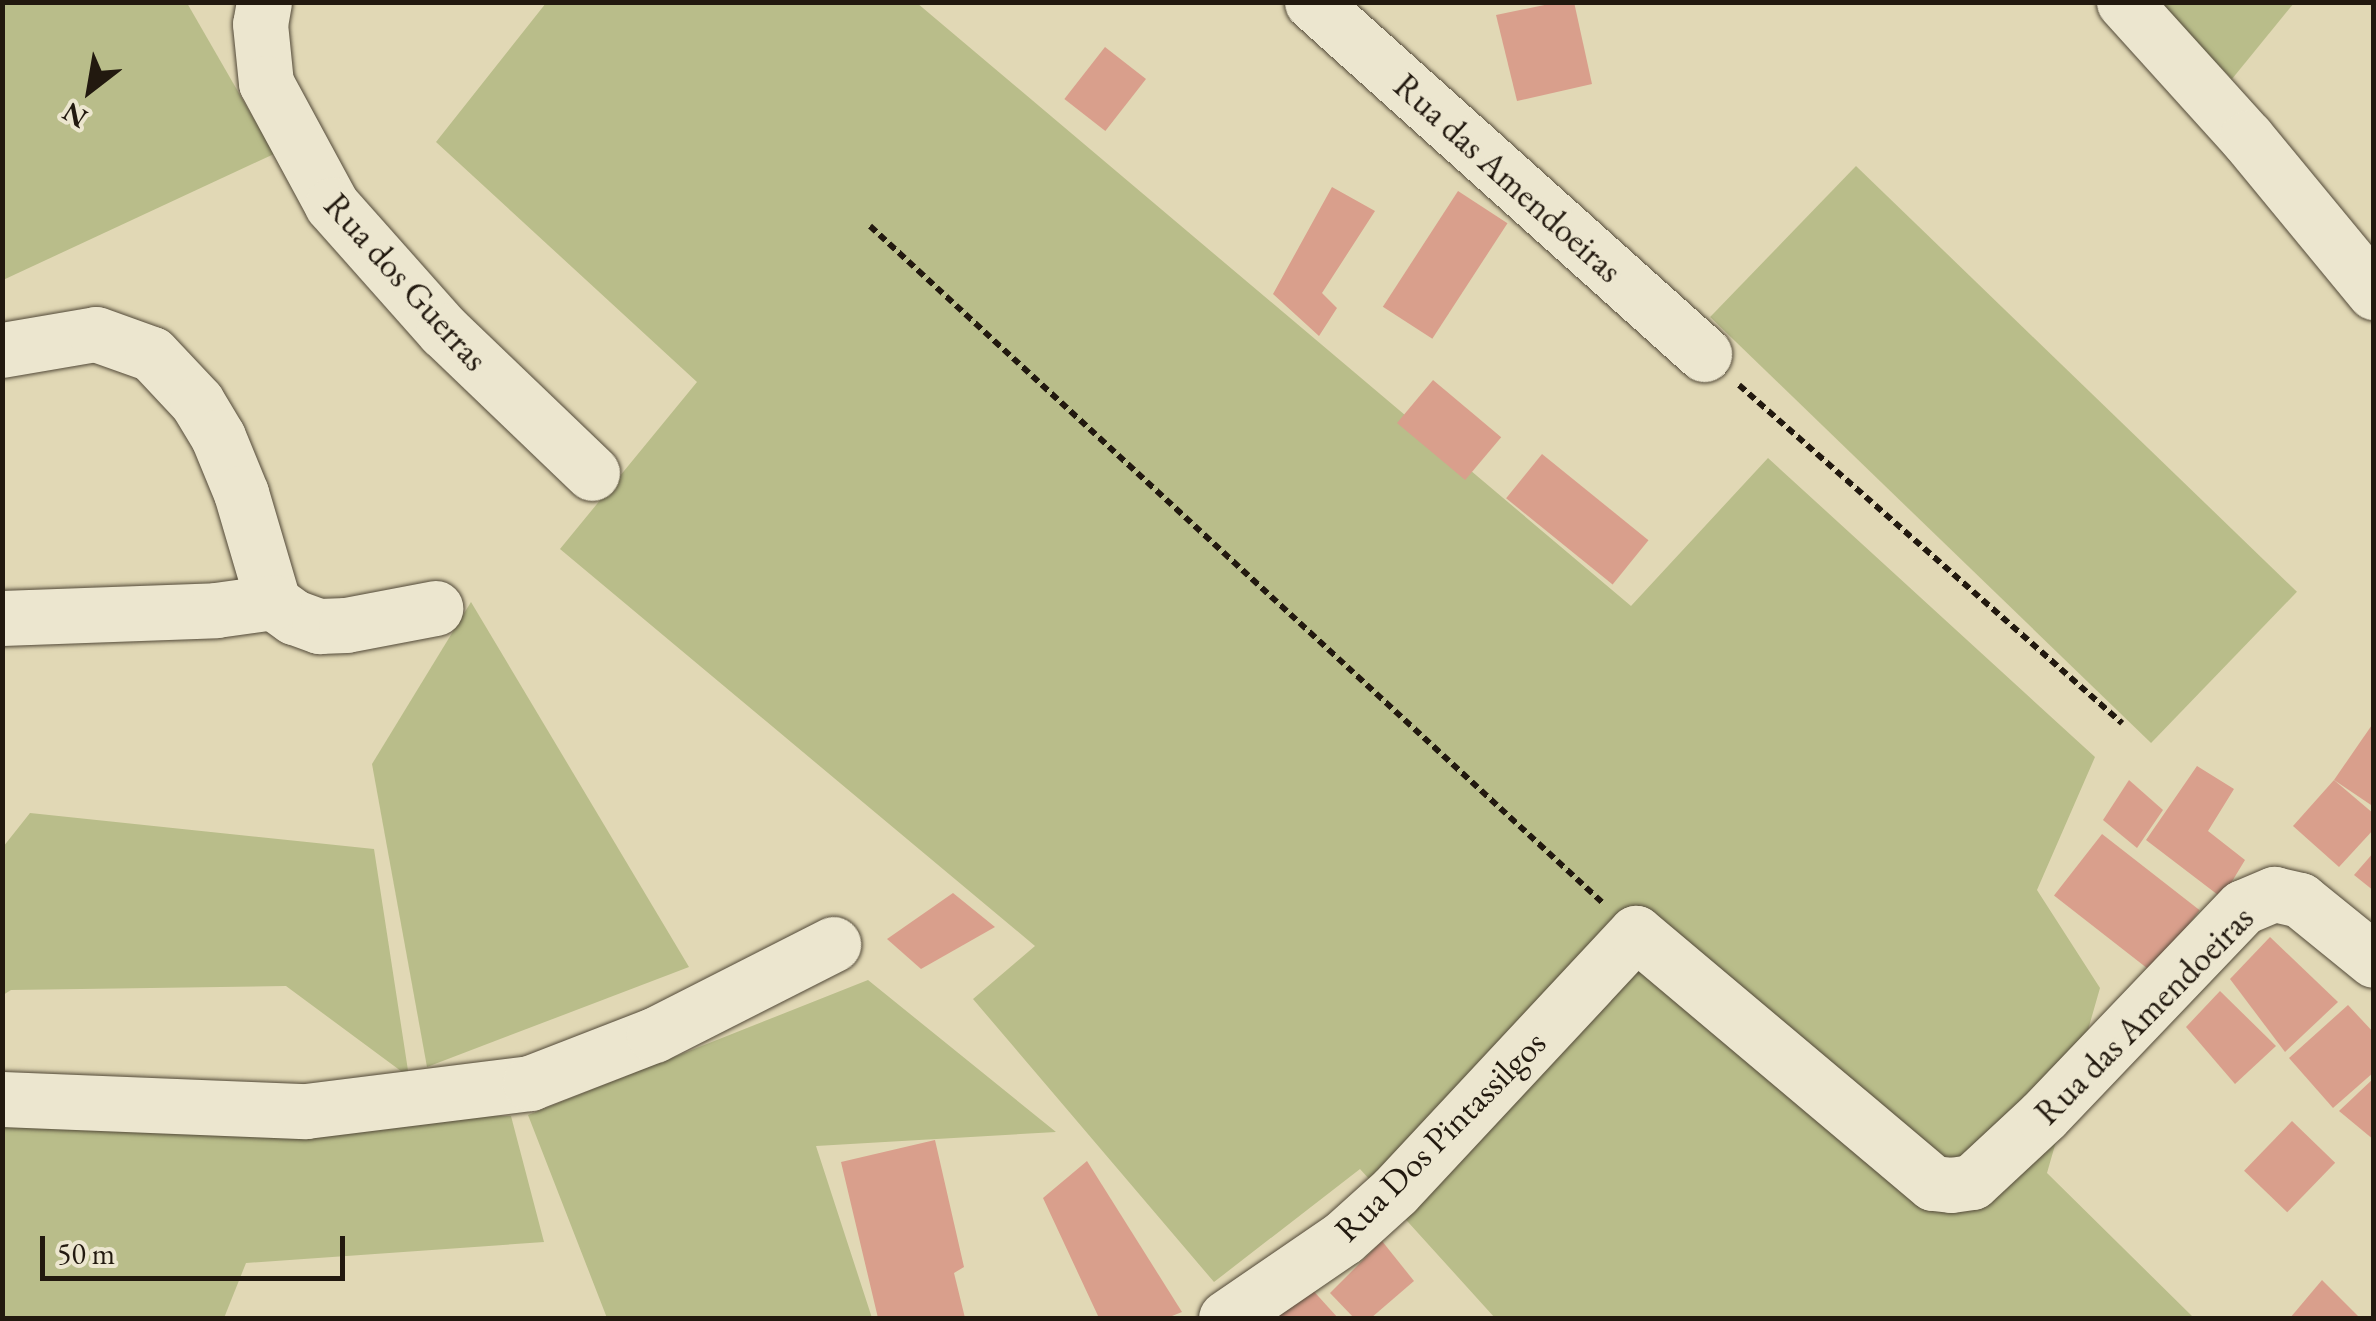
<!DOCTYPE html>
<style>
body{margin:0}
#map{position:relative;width:2376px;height:1321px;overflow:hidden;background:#e1d8b5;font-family:"EB Garamond",serif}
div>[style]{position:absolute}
.green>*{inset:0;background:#b9bd8a;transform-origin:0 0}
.building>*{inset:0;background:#d99f8c;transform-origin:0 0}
.path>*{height:6px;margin-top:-3px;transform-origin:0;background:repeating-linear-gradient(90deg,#22190f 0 8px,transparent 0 13px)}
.roads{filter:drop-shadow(0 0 2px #524938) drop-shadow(0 0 2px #524938)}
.minor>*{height:55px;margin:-27.5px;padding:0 27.5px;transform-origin:27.5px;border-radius:27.5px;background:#ece6cf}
span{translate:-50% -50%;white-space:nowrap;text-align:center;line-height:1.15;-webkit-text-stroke:8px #ece6cf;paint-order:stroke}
.street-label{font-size:35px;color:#22190f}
.frame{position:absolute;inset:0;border:5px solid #22190f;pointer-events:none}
.north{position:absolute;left:40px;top:40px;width:100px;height:100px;-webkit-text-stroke:8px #ece6cf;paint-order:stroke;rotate:211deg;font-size:28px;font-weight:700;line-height:40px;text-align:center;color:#22190f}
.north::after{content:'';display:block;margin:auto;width:35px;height:45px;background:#22190f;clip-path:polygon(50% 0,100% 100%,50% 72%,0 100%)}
.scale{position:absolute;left:40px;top:1236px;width:305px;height:45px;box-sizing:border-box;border:5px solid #22190f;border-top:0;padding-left:12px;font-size:30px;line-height:35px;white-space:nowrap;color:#22190f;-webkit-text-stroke:8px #ece6cf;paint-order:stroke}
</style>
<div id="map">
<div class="green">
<div style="clip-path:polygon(2px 3px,187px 3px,274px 154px,3px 280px)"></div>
<div style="clip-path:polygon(546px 3px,917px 3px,1631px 606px,1768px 458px,2095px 757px,2037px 890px,2100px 988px,2047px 1173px,2194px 1318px,1495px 1318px,1360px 1169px,1214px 1282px,973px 999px,1035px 946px,560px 549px,697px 382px,436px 142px)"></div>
<div style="clip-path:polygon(2158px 3px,2294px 3px,2232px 79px)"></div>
<div style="left:1856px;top:166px;width:613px;height:210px;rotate:44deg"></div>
<div style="clip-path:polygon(471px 602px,689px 967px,427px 1067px,372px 764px)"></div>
<div style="clip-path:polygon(30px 813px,374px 849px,409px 1077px,286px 986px,11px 990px,3px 995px,3px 847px)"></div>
<div style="clip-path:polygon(868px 980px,1056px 1132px,816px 1146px,872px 1318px,607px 1318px,528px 1115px)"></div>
<div style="clip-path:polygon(511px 1116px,544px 1242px,246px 1263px,224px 1318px,3px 1318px,2px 1120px)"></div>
</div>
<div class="building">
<div style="clip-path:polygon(1559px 2px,1574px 2px,1592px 84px,1517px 101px,1496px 15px)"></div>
<div style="left:1105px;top:47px;width:52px;height:66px;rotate:38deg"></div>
<div style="clip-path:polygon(1332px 187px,1375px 211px,1322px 293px,1337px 308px,1319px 336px,1273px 294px)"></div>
<div style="left:1458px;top:191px;width:59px;height:138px;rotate:33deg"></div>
<div style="left:1433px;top:380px;width:89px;height:56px;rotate:40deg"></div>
<div style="left:1542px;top:454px;width:137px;height:57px;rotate:39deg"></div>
<div style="clip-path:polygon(2374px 722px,2374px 807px,2334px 780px)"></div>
<div style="clip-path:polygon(2197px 766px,2234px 789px,2208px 831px,2245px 860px,2222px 898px,2146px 840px)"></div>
<div style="clip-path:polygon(2129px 780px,2163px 810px,2137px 848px,2103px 820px)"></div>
<div style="clip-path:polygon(2334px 780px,2374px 814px,2374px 829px,2339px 867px,2293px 826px)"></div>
<div style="left:2102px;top:834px;width:124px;height:78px;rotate:38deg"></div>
<div style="clip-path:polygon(2374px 852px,2374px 891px,2354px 875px)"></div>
<div style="clip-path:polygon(953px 893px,995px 927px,921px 969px,887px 939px)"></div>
<div style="clip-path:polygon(2270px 937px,2338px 1002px,2285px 1052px,2230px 979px)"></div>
<div style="clip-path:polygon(2220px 991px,2276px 1046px,2235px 1084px,2186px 1027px)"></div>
<div style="clip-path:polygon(2348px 1005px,2374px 1033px,2374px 1072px,2333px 1108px,2289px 1058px)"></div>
<div style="clip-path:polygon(2374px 1078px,2374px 1140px,2339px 1111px)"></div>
<div style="left:2292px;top:1121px;width:60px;height:69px;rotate:44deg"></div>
<div style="clip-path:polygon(935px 1140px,964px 1267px,954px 1273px,965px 1318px,878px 1318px,841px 1162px)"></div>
<div style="clip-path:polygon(1087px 1161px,1182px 1312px,1167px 1318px,1099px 1318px,1043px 1198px)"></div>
<div style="clip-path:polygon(1382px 1241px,1414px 1281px,1371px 1318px,1354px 1318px,1330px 1293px)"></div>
<div style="clip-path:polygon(2322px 1280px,2360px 1318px,2290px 1318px)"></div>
<div style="clip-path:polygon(1309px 1286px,1338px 1318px,1277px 1318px)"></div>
</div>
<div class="path">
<div style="left:870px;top:226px;width:999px;rotate:42.73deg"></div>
<div style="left:1739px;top:385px;width:511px;rotate:41.43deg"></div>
</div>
<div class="roads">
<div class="minor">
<div style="left:264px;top:2px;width:22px;rotate:100deg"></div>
<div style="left:260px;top:24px;width:59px;rotate:84.2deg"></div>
<div style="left:266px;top:83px;width:139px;rotate:61.6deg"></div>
<div style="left:332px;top:205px;width:169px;rotate:48.4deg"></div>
<div style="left:444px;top:331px;width:205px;rotate:43.8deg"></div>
<div style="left:1312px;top:2px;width:527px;rotate:41.92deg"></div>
<div style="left:2124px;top:2px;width:183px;rotate:47.9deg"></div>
<div style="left:2247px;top:138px;width:200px;rotate:50.5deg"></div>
<div style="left:2px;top:350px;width:95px;rotate:-9.7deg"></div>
<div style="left:96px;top:334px;width:59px;rotate:19.7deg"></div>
<div style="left:152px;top:354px;width:66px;rotate:46.8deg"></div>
<div style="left:197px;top:402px;width:41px;rotate:59deg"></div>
<div style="left:218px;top:437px;width:61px;rotate:67.7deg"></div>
<div style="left:241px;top:493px;width:114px;rotate:73.6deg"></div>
<div style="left:273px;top:602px;width:26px;rotate:36deg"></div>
<div style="left:294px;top:617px;width:27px;rotate:20deg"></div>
<div style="left:319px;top:626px;width:27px;rotate:-2deg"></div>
<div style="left:346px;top:625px;width:91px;rotate:-10.8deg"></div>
<div style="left:2px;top:618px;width:214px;rotate:-2.1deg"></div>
<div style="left:216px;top:610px;width:58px;rotate:-8deg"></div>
<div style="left:2px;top:1099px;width:304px;rotate:2.3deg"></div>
<div style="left:306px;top:1111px;width:226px;rotate:-7.1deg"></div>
<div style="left:530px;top:1083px;width:133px;rotate:-21.2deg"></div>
<div style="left:654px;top:1035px;width:201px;rotate:-26.9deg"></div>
<div style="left:1226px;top:1318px;width:142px;rotate:-34.4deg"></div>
<div style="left:1343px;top:1238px;width:70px;rotate:-42.1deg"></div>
<div style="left:1395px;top:1191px;width:353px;rotate:-47deg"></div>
<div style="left:1636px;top:933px;width:388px;rotate:40.1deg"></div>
<div style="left:1933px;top:1183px;width:18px;rotate:6deg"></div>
<div style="left:1951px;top:1185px;width:21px;rotate:-8deg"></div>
<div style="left:1972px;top:1182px;width:97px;rotate:-42.9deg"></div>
<div style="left:2043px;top:1116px;width:289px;rotate:-46.3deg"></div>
<div style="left:2243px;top:907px;width:34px;rotate:-23deg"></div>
<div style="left:2274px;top:894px;width:27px;rotate:13deg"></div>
<div style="left:2300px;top:900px;width:95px;rotate:39deg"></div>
</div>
</div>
<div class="street-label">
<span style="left:1508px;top:178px;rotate:42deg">Rua das Amendoeiras</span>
<span style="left:406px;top:282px;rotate:48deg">Rua dos Guerras</span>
<span style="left:2144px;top:1015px;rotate:-45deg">Rua das Amendoeiras</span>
<span style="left:1440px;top:1136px;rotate:-45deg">Rua Dos Pintassilgos</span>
</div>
<div class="frame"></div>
<div class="north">N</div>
<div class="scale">50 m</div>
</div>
